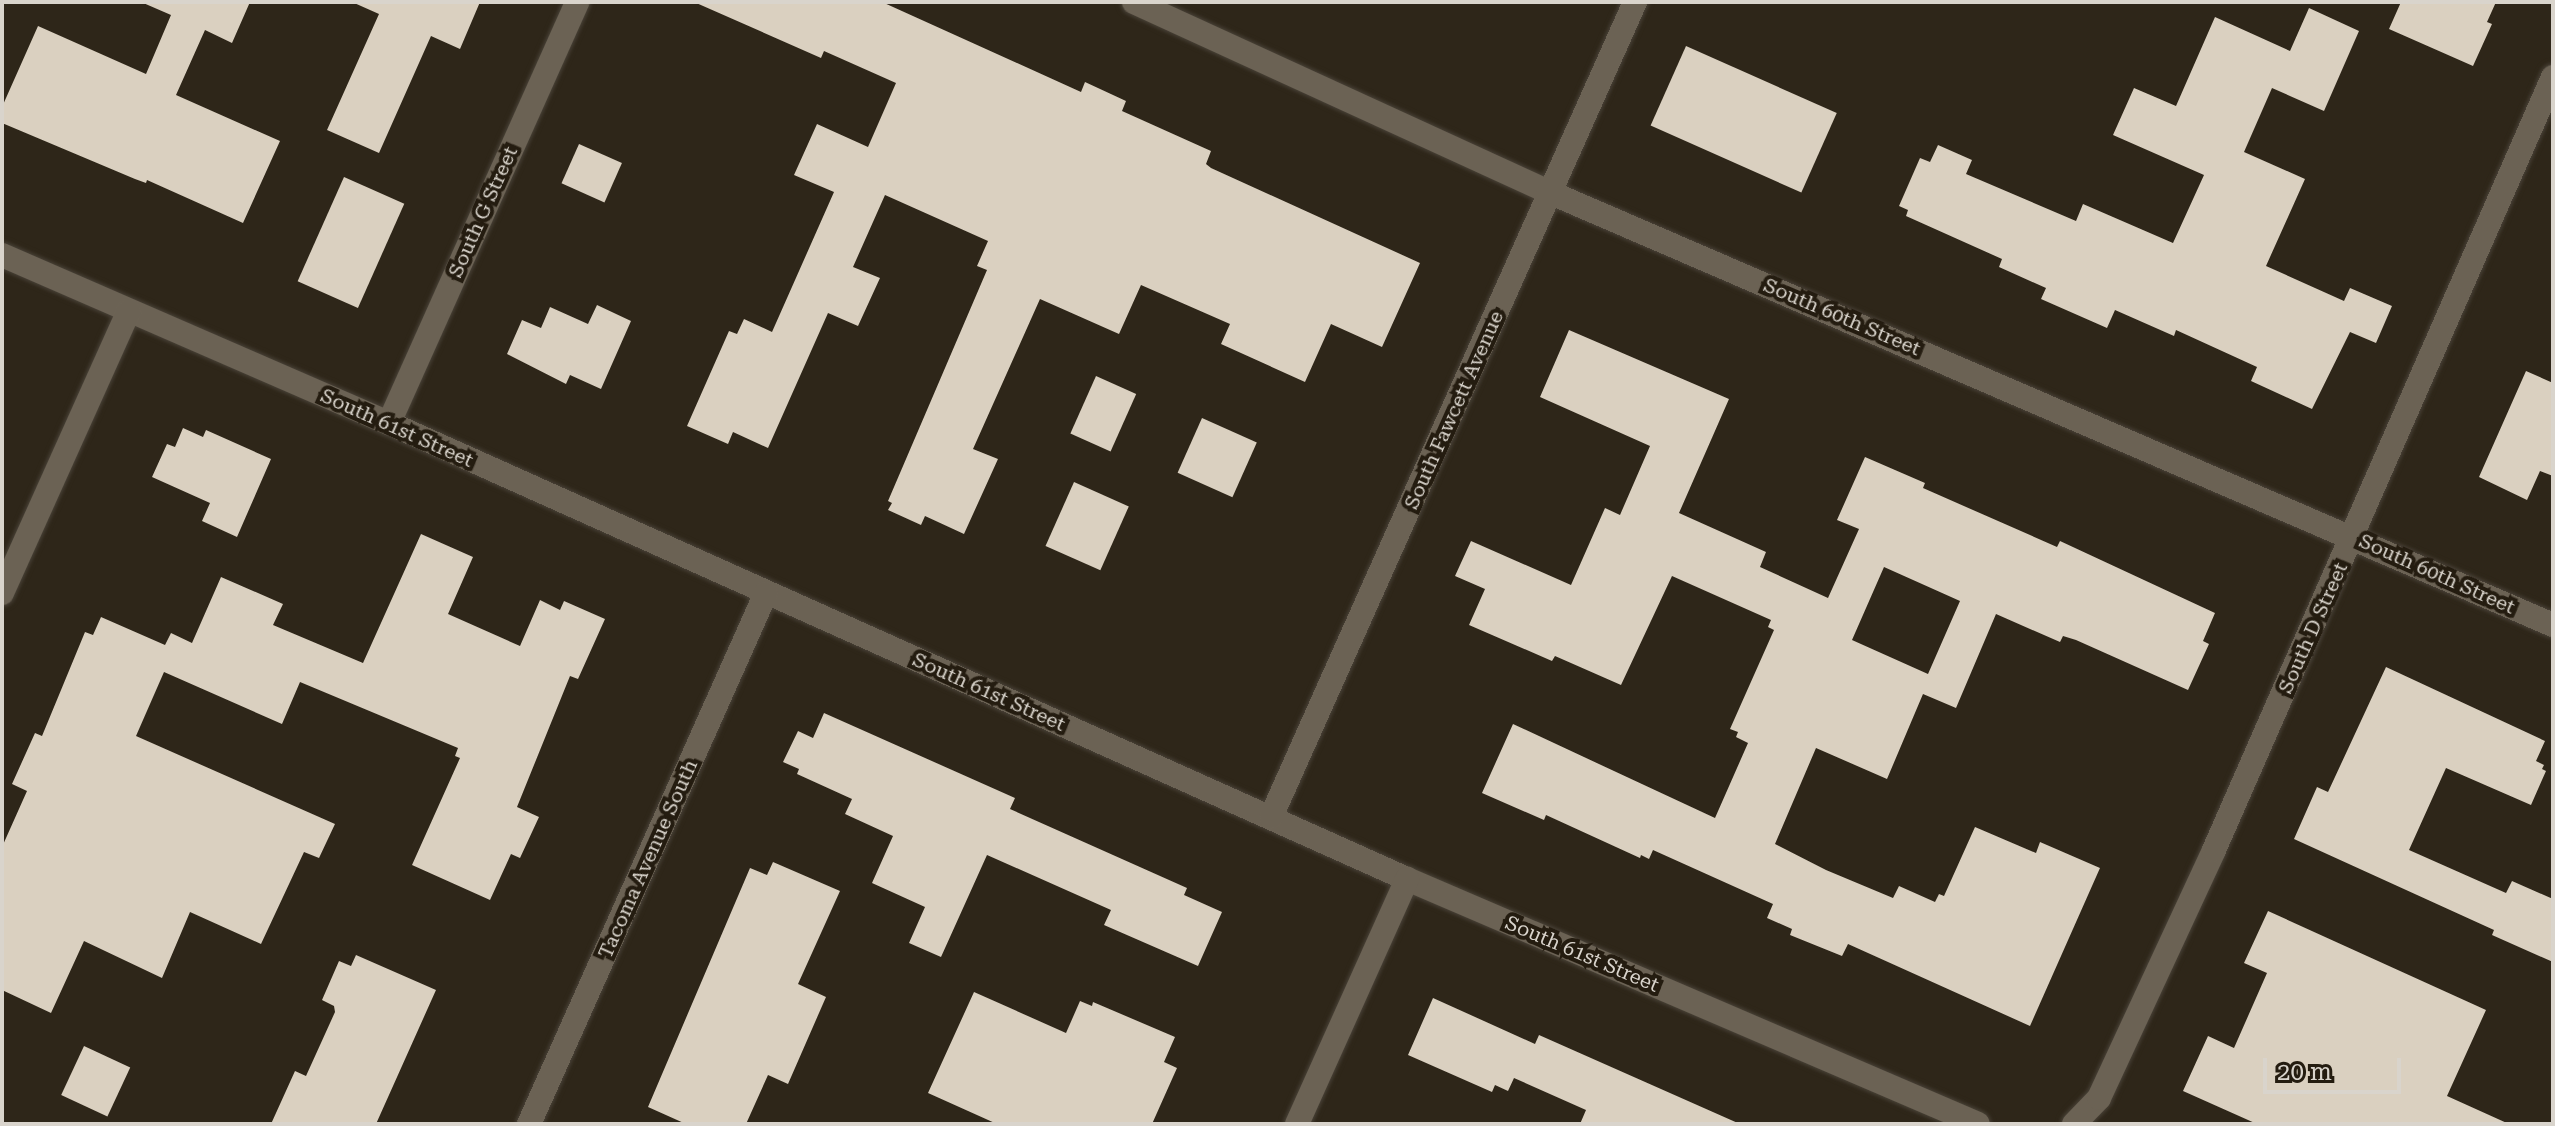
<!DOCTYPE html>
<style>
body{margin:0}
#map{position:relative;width:2555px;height:1126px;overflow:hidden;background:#2e2619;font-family:"Roboto Serif",serif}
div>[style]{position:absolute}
.building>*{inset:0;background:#dad0c0;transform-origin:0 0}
.roads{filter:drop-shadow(0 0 2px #494238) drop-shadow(0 0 2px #494238)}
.street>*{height:24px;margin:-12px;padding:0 12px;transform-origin:12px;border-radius:12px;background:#6b6254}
span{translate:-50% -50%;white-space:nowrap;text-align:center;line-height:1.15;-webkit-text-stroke:8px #241c10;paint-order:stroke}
.street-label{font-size:20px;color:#d9d4cc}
.frame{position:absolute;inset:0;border:4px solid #d9d4cc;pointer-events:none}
.scale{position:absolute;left:2263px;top:1058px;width:138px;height:36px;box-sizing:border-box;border:4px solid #d9d4cc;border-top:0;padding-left:10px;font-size:24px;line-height:28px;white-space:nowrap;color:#d9d4cc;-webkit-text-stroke:6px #241c10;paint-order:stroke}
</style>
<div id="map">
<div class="building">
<div style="clip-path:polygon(141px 2px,250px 2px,232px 43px,205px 30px,176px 95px,280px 141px,243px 223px,147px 180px,146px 183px,135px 179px,2px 123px,2px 107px,38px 26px,146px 74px,171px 15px)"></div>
<div style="clip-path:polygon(352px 2px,480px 2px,460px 49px,431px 36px,379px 153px,327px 130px,379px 14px)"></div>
<div style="clip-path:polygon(694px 2px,882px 2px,1081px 92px,1085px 82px,1126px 101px,1122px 111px,1211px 151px,1206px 164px,1211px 168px,1420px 263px,1382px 347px,1331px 324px,1305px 382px,1221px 344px,1230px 324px,1141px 285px,1119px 334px,1040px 299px,973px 449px,998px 459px,964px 534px,925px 516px,921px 525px,888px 510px,892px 503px,888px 501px,987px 270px,977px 266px,988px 241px,885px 195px,853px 267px,880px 278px,858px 326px,828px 313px,768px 448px,733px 432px,728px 444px,687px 426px,729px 331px,737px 334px,744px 319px,772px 332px,834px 192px,794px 175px,817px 124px,868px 147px,896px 83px,824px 51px,821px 58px)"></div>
<div style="clip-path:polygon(2401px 2px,2496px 2px,2487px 22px,2492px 24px,2473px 66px,2389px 29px)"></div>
<div style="clip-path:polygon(2309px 8px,2359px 31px,2324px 111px,2272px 88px,2244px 152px,2305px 179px,2266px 266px,2344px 301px,2350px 288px,2392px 306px,2376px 343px,2350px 332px,2312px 409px,2251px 381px,2257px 367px,2176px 330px,2174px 336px,2115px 310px,2107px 328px,2041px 299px,2046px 288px,1999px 267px,2002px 259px,1906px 216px,1908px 210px,1899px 206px,1920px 158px,1930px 162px,1938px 145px,1972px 160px,1966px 174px,2076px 221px,2083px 204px,2173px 243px,2204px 175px,2113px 135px,2134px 88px,2176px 106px,2215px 17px,2290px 51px)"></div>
<div style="left:1686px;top:46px;width:165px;height:87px;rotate:24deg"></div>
<div style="left:579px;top:144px;width:47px;height:43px;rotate:24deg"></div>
<div style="left:344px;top:177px;width:66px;height:114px;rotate:24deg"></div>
<div style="clip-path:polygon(597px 305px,631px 321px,601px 389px,570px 375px,566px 384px,507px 354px,522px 320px,541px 328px,550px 307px,588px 324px)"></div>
<div style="clip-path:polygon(evenodd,1569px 330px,1729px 399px,1679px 513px,1766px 552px,1760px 567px,1828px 598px,1859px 529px,1837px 520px,1865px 457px,1925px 483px,1923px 488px,2057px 547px,2060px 541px,2215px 613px,2203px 641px,2209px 644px,2188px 690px,2076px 640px,2063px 636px,2060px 642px,1996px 614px,1956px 708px,1923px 694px,1887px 779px,1816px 748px,1775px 844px,1826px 870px,1893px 898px,1899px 886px,1935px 902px,1939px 894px,1944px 896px,1975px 827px,2036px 853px,2040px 842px,2100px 868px,2030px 1026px,1848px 944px,1842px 956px,1790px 935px,1792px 929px,1767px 918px,1773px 904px,1653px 850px,1649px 859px,1641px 855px,1640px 858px,1546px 815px,1544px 820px,1482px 793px,1513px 724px,1715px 818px,1748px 743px,1736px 737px,1738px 732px,1730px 729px,1774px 630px,1768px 627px,1771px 620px,1672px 576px,1621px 685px,1555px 656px,1552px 661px,1469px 625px,1485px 589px,1455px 576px,1471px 541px,1571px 585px,1605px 508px,1620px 515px,1650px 446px,1540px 397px,1569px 330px,1884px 567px,1960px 601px,1928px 674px,1852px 640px,1884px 567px)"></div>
<div style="clip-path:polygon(2526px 371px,2553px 383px,2553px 476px,2540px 471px,2527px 500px,2479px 477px)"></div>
<div style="left:1096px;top:376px;width:44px;height:63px;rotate:24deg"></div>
<div style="left:1202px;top:418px;width:60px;height:60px;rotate:24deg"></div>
<div style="clip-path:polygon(183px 428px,203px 437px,206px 430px,271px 459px,237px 537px,202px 521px,210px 503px,152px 477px,167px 444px,175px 447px)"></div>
<div style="left:1074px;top:482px;width:60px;height:70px;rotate:24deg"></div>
<div style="clip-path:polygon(421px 534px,473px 557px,448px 614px,520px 646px,540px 600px,560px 610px,564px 601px,605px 619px,578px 679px,570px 676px,517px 807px,539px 817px,520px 858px,511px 854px,490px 900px,412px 865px,460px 758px,455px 756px,458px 748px,300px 682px,282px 724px,164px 672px,136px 736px,335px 824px,319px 858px,304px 852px,261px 944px,190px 912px,162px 978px,84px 941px,51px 1013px,2px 990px,2px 847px,27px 791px,12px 784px,35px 733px,42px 736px,85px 632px,93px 635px,101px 617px,165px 645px,171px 633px,192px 643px,221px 577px,283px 604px,273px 625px,363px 663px)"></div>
<div style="clip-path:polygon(2386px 667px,2545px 741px,2536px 761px,2544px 765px,2542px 769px,2546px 771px,2531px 805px,2446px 768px,2409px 850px,2506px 893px,2512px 881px,2553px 899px,2553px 962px,2492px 935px,2494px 930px,2294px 839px,2317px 787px,2328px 792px)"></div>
<div style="clip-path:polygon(824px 713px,1015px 798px,1010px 809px,1187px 888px,1184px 895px,1222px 912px,1198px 966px,1104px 925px,1111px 910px,987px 855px,941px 957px,909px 943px,925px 907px,872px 883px,893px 836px,845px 814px,852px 799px,797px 774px,799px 769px,783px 762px,798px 731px,813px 738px)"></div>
<div style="clip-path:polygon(773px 862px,840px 891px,798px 984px,826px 997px,788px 1084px,768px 1075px,746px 1124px,686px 1124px,648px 1107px,750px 868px,767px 875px)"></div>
<div style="clip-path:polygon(2268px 911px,2486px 1010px,2447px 1096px,2509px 1124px,2257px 1124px,2183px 1091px,2208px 1036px,2234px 1048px,2267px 973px,2244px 963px)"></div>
<div style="clip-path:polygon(356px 955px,436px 990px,376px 1124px,271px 1124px,295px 1071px,306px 1076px,335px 1012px,334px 1006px,322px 1000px,339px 961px,351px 966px)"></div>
<div style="clip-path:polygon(974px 992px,1066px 1033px,1080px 1001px,1092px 1006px,1093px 1002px,1175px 1037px,1164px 1062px,1177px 1068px,1152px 1124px,997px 1124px,928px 1093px)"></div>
<div style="clip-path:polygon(1433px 998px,1535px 1044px,1539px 1035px,1740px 1124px,1580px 1124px,1586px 1110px,1514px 1078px,1508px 1091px,1495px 1085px,1492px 1092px,1408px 1055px)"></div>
<div style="left:84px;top:1046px;width:51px;height:54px;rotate:25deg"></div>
</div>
<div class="roads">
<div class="street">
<div style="left:1134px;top:2px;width:456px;rotate:24.6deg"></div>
<div style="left:1549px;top:192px;width:1093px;rotate:23.33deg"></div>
<div style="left:2px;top:255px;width:422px;rotate:23.5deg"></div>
<div style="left:389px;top:423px;width:1115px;rotate:24.13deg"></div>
<div style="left:1407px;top:879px;width:621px;rotate:23.22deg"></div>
<div style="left:389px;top:423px;width:461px;rotate:-65.9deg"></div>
<div style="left:2px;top:593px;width:309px;rotate:-65.8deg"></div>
<div style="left:1271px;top:817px;width:893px;rotate:-65.93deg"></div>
<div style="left:529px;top:1124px;width:581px;rotate:-65.95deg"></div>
<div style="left:1297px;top:1124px;width:269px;rotate:-65.8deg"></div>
<div style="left:2074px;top:1124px;width:36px;rotate:-46deg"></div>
<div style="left:2099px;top:1098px;width:273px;rotate:-65.1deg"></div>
<div style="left:2214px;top:850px;width:844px;rotate:-66.32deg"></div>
</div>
</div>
<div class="street-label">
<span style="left:483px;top:212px;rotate:-66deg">South G Street</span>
<span style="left:1842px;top:317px;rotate:23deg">South 60th Street</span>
<span style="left:1454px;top:410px;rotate:-66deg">South Fawcett Avenue</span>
<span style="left:397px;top:428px;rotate:24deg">South 61st Street</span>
<span style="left:2437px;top:574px;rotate:24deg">South 60th Street</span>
<span style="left:2313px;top:628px;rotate:-66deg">South D Street</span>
<span style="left:989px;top:692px;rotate:24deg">South 61st Street</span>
<span style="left:648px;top:859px;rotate:-66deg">Tacoma Avenue South</span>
<span style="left:1582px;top:954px;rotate:23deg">South 61st Street</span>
</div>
<div class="frame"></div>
<div class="scale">20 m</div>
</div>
